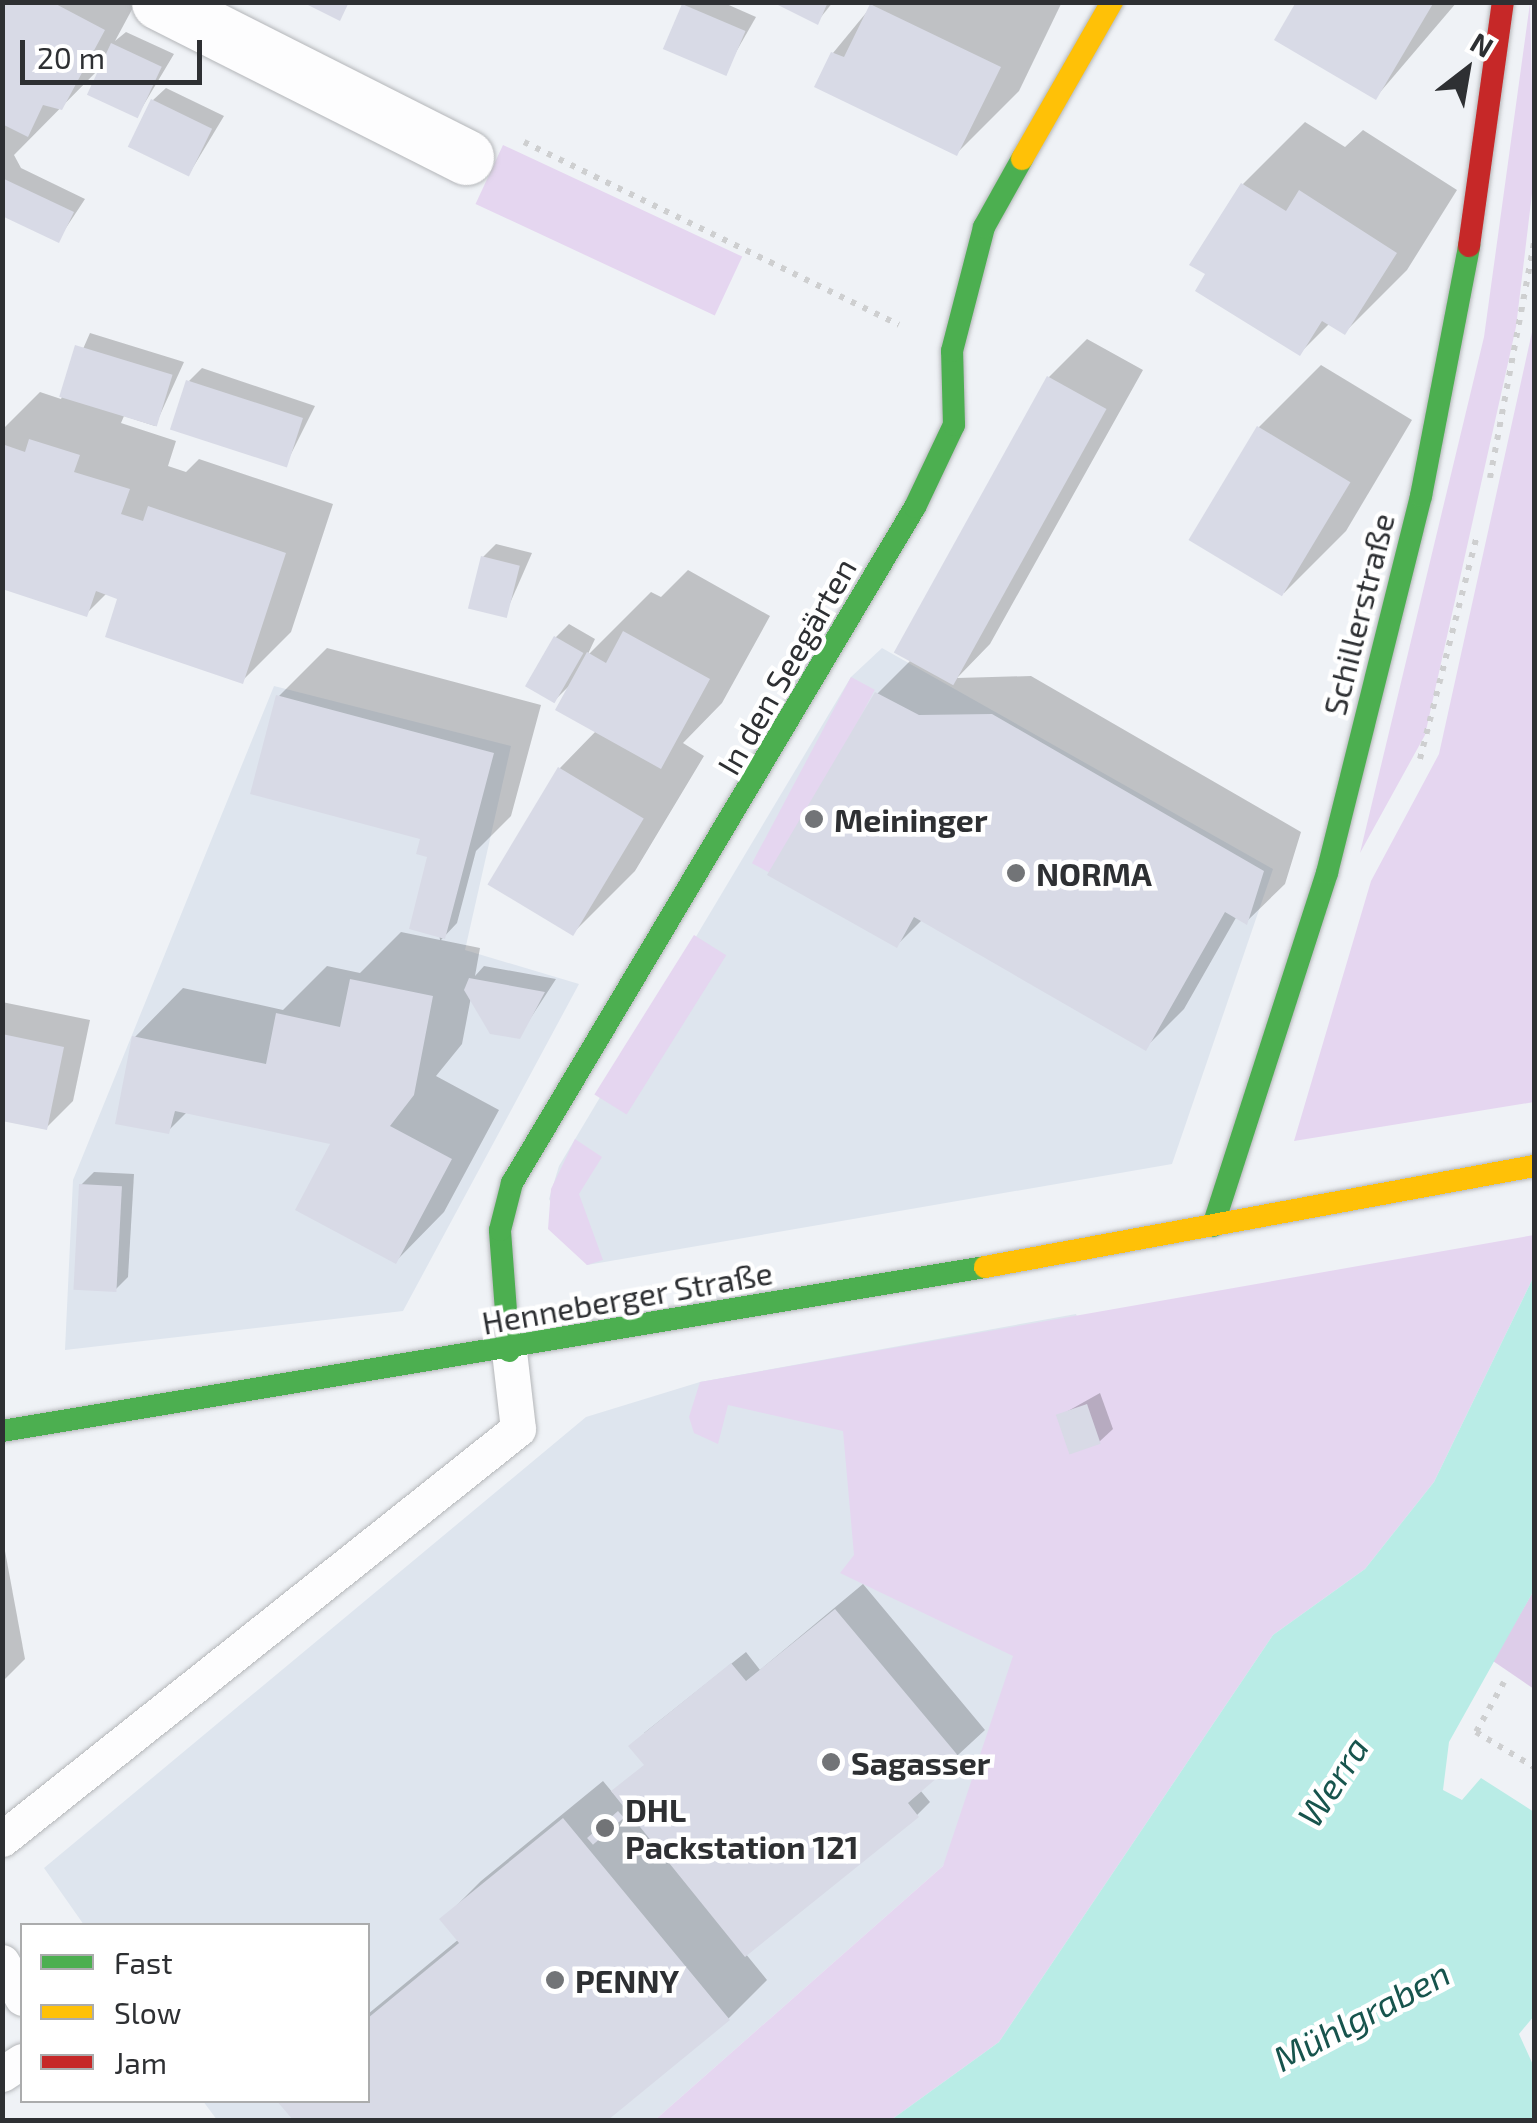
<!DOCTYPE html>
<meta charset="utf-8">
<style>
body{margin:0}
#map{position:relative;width:1537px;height:2123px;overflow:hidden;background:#eff2f6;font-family:"Exo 2",sans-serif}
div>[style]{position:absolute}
.built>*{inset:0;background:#dee5ee}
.green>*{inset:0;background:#e5d6f0;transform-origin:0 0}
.forest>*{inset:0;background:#ddcde9}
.water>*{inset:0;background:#b9ece6}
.shadow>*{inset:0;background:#0003}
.building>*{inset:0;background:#d8dae6;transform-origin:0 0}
.path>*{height:6px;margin-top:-3px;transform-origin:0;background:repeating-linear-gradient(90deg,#cecfd0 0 5px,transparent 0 13px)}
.roads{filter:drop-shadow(0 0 2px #b4b6b9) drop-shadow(0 0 2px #b4b6b9)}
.lane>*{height:35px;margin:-17.5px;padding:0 17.5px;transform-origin:17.5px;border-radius:17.5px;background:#fdfdfe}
.street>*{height:55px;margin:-27.5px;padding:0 27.5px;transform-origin:27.5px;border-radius:27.5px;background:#fdfdfe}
.fast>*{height:22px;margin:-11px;padding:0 11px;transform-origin:11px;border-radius:11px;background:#4caf50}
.slow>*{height:22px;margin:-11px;padding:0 11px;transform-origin:11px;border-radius:11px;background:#ffc107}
.jam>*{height:22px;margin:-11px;padding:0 11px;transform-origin:11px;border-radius:11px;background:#c62828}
.dots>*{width:28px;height:28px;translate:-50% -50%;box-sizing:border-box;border:5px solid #fff;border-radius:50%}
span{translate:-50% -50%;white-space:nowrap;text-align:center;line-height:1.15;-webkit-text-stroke:9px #fff;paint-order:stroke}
.street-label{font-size:32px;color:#2e3033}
.poi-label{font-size:32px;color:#2e3033;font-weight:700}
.left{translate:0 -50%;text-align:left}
.water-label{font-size:35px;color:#17544d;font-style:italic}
.frame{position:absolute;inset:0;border:5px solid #2e3033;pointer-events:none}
.legend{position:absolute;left:20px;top:1923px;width:350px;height:180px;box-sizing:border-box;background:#fff;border:2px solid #abacad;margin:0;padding:12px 18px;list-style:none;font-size:30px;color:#2e3033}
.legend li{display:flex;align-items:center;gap:20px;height:50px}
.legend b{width:50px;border:2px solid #abacad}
.north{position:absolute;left:1417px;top:20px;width:100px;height:100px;-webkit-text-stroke:8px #fff;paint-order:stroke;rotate:31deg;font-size:28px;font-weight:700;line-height:40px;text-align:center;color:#2e3033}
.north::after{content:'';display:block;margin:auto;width:35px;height:45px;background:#2e3033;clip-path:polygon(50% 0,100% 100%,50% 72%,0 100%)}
.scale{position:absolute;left:20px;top:40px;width:182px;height:45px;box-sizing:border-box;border:5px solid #2e3033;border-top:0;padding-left:12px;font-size:30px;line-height:35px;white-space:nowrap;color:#2e3033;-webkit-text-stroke:8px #fff;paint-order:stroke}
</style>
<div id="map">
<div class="built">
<div style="clip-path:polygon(882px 648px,1273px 869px,1172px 1164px,587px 1265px,549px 1199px,559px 1166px,851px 677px)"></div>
<div style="clip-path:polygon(274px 686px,511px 746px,465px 950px,579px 984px,403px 1311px,65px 1350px,73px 1180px)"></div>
<div style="clip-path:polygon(1076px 1314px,1131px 1457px,943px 1866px,655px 2120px,217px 2120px,203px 2101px,368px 2100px,368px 1926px,84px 1925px,44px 1868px,586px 1417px,700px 1382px)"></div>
</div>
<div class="green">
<div style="clip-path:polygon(1530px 3px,1534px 177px,1516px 327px,1425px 735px,1360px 853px,1484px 337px)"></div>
<div style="left:503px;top:145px;width:264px;height:65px;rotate:25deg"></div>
<div style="clip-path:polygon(1534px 323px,1534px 1102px,1294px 1141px,1371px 881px,1439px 754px)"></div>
<div style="left:851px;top:677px;width:27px;height:211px;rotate:28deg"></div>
<div style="left:694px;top:935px;width:38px;height:188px;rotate:32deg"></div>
<div style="clip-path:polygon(575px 1139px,602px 1157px,579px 1194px,603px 1260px,587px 1265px,548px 1229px,551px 1189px)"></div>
<div style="clip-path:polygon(1534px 1235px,1534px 1276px,1434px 1482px,1365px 1569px,1273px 1635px,999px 2042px,891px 2120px,655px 2120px,943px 1866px,1013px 1656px,840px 1573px,854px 1555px,843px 1431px,728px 1405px,718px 1444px,694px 1433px,689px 1417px,700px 1382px)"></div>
</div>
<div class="forest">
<div style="clip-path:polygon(1534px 1590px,1534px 1689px,1493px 1661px)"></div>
</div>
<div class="water">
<div style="clip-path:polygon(1534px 1276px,1534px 1590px,1449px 1742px,1443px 1790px,1462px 1800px,1481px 1778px,1534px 1812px,1534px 2016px,1519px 2034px,1534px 2067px,1534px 2120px,891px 2120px,999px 2042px,1273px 1635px,1365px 1569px,1434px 1482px)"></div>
</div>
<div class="shadow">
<div style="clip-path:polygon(2px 2px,136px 2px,115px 41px,126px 32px,174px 54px,137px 116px,102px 66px,14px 155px,21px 168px,85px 199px,58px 240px,2px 214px)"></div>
<div style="clip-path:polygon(722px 2px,756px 17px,724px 73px,684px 5px)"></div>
<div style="clip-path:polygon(778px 2px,833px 2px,817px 22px)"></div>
<div style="clip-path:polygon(875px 2px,1058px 2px,1061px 4px,1019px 91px,957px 153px,833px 53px)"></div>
<div style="clip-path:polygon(1299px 2px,1457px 2px,1376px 97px)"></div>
<div style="clip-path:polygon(166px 88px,224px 116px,189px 174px,152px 101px)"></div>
<div style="clip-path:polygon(1305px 122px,1345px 147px,1363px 130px,1457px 190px,1407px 270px,1345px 332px,1330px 323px,1300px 353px,1243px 184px)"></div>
<div style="clip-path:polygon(90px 333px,184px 362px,155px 426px,124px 416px,121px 423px,176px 441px,168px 466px,186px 472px,199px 459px,333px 504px,291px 632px,242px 681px,120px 597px,108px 592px,86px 614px,2px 586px,2px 430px,40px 392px,61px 399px)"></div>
<div style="clip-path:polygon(1087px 339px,1143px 370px,990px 644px,957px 678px,1031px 676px,1301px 832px,1285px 884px,1246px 922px,1237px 916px,1184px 1009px,1145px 1048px,923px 919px,897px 945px,877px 694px,911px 660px,1049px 377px)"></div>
<div style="clip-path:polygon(1321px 365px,1412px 420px,1346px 531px,1284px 593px,1193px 540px,1259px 427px)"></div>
<div style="clip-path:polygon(202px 368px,315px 406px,285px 466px,189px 381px)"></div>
<div style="clip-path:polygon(496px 544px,532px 553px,504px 617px,483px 557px)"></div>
<div style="clip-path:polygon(688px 570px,770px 616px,722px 703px,683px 743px,704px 756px,635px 871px,573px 933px,560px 768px,597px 730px,570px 685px,555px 700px,556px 637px,569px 624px,595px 639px,587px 656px,651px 592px,661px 597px)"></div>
<div style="clip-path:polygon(327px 648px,541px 705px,511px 816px,476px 851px,457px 923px,441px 940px,480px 948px,475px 976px,484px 966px,556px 979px,519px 1036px,471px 997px,462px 1044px,436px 1076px,499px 1110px,444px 1212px,396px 1261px,334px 1142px,188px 1111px,168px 1131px,135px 1037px,183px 988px,283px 1010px,327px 966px,360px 973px,401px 932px,440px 940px,424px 837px,278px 697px)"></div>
<div style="clip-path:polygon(2px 1002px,90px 1020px,73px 1101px,46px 1128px,2px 1119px)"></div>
<div style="clip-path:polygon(94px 1172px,134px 1174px,128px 1277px,115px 1290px,81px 1185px)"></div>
<div style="clip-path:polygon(1100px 1393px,1113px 1429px,1099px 1442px,1059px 1416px)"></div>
<div style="clip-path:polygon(5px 1551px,25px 1659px,2px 1682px,2px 1552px)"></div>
<div style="clip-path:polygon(863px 1584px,985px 1730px,920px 1790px,930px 1802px,917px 1815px,745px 1953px,767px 1980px,728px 2019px,604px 2120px,296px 2120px,280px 2100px,368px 2100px,368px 2014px,459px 1939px,443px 1919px,481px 1881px,603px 1781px,613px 1793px,646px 1764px,644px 1733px,746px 1652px,760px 1670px)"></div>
</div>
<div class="building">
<div style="clip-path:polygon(2px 2px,52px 2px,105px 30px,62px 110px,43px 105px,28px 137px,2px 124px)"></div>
<div style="clip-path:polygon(302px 2px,349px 2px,340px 21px)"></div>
<div style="clip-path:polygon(772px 2px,828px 2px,818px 25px)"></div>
<div style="clip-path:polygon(1296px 2px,1434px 2px,1376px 100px,1274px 40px)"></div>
<div style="left:682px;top:4px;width:69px;height:49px;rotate:23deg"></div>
<div style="clip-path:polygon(870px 4px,1001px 67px,957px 156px,814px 87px,831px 52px,844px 57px)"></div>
<div style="left:111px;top:43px;width:56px;height:57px;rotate:25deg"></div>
<div style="left:151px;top:99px;width:68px;height:53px;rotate:26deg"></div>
<div style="clip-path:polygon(2px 178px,74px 212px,59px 243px,2px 216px)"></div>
<div style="clip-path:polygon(1241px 183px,1286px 211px,1299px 190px,1397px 253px,1345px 335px,1322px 321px,1300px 356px,1195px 291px,1205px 274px,1189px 265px)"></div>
<div style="left:75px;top:345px;width:102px;height:54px;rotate:17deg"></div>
<div style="left:1047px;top:376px;width:68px;height:316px;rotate:29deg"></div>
<div style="left:186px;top:380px;width:123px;height:52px;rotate:18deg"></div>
<div style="left:1257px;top:426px;width:109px;height:133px;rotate:31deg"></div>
<div style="clip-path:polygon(29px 439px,80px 455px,74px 472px,130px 489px,121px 514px,143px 521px,148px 506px,286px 553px,243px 684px,105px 637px,117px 599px,96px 591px,87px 617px,2px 589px,2px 444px,25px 452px)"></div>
<div style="left:481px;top:556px;width:40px;height:54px;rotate:14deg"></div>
<div style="clip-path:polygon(623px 631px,710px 679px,661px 769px,555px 710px,587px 652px,606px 663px)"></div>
<div style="left:554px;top:636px;width:34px;height:58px;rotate:30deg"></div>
<div style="clip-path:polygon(875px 692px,919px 715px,992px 714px,1264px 871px,1247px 925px,1225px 912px,1146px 1051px,914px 917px,897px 948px,767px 875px)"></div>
<div style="clip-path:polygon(276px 695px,494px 753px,445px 939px,409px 929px,427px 857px,416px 854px,420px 839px,250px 794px)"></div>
<div style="left:558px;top:767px;width:100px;height:137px;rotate:31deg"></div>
<div style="clip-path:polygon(469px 978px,545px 992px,520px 1039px,490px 1034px,464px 990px)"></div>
<div style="clip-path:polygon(350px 979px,433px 996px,414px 1095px,390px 1126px,452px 1159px,396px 1264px,295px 1210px,330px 1144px,175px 1111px,169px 1134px,115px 1124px,132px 1036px,266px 1064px,276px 1013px,340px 1027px)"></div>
<div style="clip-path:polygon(2px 1034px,64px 1047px,47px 1130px,2px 1121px)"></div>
<div style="left:79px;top:1184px;width:43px;height:106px;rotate:3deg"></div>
<div style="left:1087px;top:1404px;width:42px;height:33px;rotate:71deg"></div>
<div style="clip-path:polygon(835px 1609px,960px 1758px,908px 1803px,919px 1817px,745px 1957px,611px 1791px,644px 1765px,628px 1746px,731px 1663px,746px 1681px)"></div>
<div style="left:618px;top:1811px;width:9px;height:41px;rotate:49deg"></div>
<div style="clip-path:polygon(563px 1818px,730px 2020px,608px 2120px,293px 2120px,276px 2100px,368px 2100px,368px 2018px,459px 1943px,439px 1919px)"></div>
</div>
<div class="path">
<div style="left:524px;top:142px;width:417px;rotate:26deg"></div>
<div style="left:1490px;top:478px;width:239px;rotate:-79.4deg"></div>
<div style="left:1420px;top:759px;width:227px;rotate:-75.7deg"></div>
<div style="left:1504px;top:1682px;width:57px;rotate:119.2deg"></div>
<div style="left:1476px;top:1732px;width:68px;rotate:31.1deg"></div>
</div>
<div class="roads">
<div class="lane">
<div style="left:2px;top:1839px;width:659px;rotate:-38.47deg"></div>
<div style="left:518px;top:1429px;width:79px;rotate:-96.6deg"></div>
<div style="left:2px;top:1962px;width:41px;rotate:60.9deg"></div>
<div style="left:2px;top:2074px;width:24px;rotate:-33deg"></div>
</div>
<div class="street">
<div style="left:159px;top:2px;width:344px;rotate:26.8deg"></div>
</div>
<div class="fast">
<div style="left:1213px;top:1226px;width:371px;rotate:-72.1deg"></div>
<div style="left:1327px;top:873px;width:389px;rotate:-76deg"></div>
<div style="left:1421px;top:496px;width:255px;rotate:-79.1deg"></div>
<div style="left:509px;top:1351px;width:121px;rotate:-94.3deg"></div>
<div style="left:500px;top:1230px;width:49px;rotate:-75.7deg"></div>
<div style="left:512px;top:1183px;width:787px;rotate:-59.2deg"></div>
<div style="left:915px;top:507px;width:91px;rotate:-64.6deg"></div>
<div style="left:954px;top:425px;width:74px;rotate:-91.5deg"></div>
<div style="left:952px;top:351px;width:128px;rotate:-75.5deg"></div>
<div style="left:984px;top:227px;width:78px;rotate:-60.8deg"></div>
<div style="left:2px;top:1431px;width:997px;rotate:-9.47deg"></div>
</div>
<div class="slow">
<div style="left:1022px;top:159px;width:181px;rotate:-60.2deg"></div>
<div style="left:985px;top:1267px;width:558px;rotate:-10.42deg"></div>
</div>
<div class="jam">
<div style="left:1469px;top:246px;width:246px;rotate:-82.1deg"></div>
</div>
</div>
<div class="dots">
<div style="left:814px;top:819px;background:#727477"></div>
<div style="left:1016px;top:873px;background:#727477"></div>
<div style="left:831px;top:1762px;background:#727477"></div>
<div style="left:605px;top:1828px;background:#727477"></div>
<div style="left:555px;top:1980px;background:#727477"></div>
</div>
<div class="street-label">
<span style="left:1358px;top:614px;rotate:-76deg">Schillerstraße</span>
<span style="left:786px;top:666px;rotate:-60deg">In den Seegärten</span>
<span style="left:627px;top:1297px;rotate:-10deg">Henneberger Straße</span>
</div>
<div class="poi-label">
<span class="left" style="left:834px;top:819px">Meininger</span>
<span class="left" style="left:1036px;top:873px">NORMA</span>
<span class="left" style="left:851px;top:1762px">Sagasser</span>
<span class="left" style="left:625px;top:1828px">DHL<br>Packstation 121</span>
<span class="left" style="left:575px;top:1980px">PENNY</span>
</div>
<div class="water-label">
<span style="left:1332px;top:1781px;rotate:-57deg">Werra</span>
<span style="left:1361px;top:2015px;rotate:-28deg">Mühlgraben</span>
</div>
<div class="frame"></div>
<ul class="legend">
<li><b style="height:12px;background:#4caf50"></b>Fast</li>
<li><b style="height:12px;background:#ffc107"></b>Slow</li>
<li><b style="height:12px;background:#c62828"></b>Jam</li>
</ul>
<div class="north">N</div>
<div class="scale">20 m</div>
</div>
